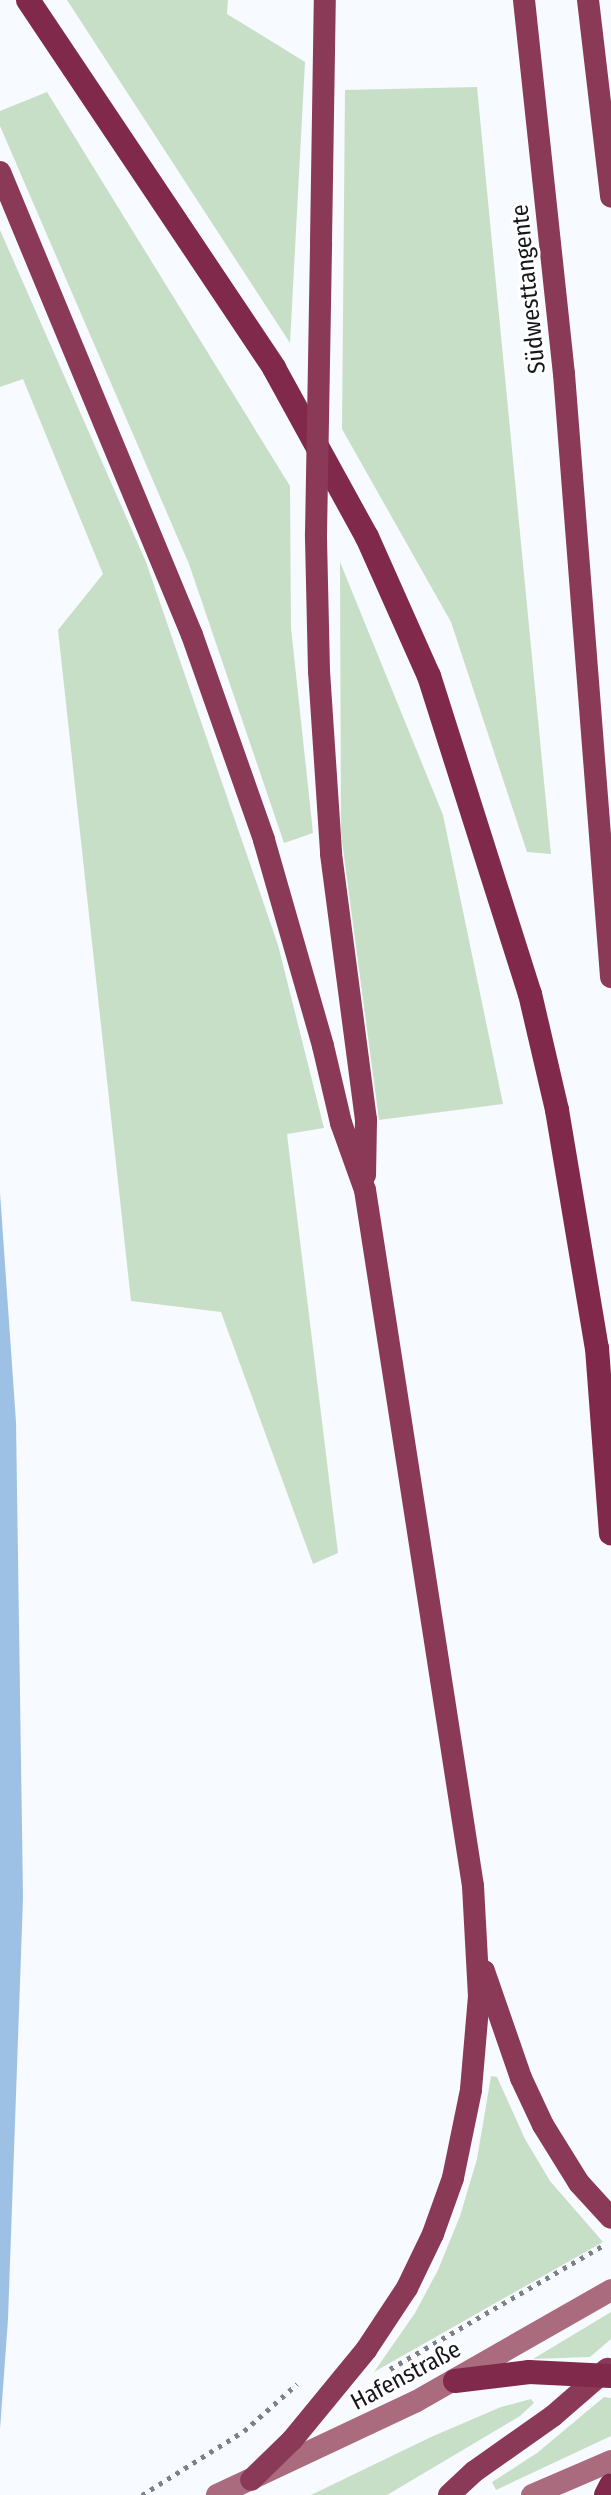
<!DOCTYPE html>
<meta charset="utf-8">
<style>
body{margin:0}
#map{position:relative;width:611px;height:2495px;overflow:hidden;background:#f7fafe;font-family:"Fira Sans Condensed",sans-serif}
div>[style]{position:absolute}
.green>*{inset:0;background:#c8dfc7}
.water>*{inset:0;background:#9dc0e5}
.path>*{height:5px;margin-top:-2.5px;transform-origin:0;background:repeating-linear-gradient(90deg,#7e8084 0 4px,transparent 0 10px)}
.secondary>*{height:22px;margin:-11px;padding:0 11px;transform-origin:11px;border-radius:11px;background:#ab6b7e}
.trunk>*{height:22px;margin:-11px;padding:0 11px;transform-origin:11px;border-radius:11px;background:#8a3956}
.motorway>*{height:24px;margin:-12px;padding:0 12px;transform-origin:12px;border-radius:12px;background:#80294b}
.trunk-bridge>*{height:22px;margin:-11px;padding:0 11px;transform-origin:11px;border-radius:11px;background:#8a3956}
span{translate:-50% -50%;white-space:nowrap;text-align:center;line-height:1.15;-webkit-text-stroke:6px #fff;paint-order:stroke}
.street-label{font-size:24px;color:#16171a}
</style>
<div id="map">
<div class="green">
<div style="clip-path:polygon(67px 0,228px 0,227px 14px,305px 62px,290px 343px)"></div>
<div style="clip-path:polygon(477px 87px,551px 854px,527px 852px,451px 622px,342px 429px,345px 90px)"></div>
<div style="clip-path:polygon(47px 92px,290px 486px,291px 628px,313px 833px,284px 843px,189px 564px,0 126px,0 111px)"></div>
<div style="clip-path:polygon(0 230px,146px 562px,278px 945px,324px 1128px,287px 1134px,338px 1553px,313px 1564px,221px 1312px,131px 1301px,58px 630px,103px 574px,23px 379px,0 387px)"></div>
<div style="clip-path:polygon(340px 562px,443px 815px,503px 1104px,379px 1120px,341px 834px)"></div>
<div style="clip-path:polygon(491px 2076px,497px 2077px,525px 2139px,550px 2181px,603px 2242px,374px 2372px,415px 2313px,438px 2270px,460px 2216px,477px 2159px)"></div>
<div style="clip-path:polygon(611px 2312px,611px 2339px,590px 2357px,533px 2359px)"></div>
<div style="clip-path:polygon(604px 2397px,611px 2398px,611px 2436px,496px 2490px,492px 2482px,537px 2453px)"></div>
<div style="clip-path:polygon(531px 2399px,534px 2403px,520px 2416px,387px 2495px,311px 2495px,431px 2437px,501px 2407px)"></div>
</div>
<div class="water">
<div style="clip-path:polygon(0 1193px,16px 1422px,23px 1898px,8px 2319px,0 2429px)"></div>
</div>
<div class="path">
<div style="left:390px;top:2369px;width:245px;rotate:-30.1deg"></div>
<div style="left:142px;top:2495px;width:120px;rotate:-32.1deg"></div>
<div style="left:244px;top:2431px;width:71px;rotate:-41.6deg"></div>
</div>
<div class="secondary">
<div style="left:217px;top:2495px;width:219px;rotate:-25.2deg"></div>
<div style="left:415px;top:2402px;width:226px;rotate:-29.7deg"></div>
<div style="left:532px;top:2495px;width:86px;rotate:-23.3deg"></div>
</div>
<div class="trunk">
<div style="left:524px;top:0;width:376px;rotate:83.9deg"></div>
<div style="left:564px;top:374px;width:605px;rotate:85.54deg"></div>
<div style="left:588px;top:0;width:198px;rotate:83.3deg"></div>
<div style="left:0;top:172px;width:501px;rotate:67.48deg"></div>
<div style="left:192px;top:635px;width:217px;rotate:70.6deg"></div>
<div style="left:264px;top:840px;width:214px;rotate:74deg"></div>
<div style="left:323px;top:1046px;width:79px;rotate:76.8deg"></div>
<div style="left:341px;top:1123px;width:71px;rotate:70.3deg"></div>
<div style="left:365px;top:1190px;width:704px;rotate:81.18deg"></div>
<div style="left:473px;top:1886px;width:110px;rotate:86.9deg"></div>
<div style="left:479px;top:1996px;width:94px;rotate:94.9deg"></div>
<div style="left:471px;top:2090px;width:90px;rotate:101.6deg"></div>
<div style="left:453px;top:2178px;width:59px;rotate:109.7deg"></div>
<div style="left:433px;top:2234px;width:60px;rotate:115.7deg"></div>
<div style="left:407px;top:2288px;width:74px;rotate:123.5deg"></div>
<div style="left:366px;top:2350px;width:117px;rotate:129.4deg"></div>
<div style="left:292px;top:2440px;width:57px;rotate:135.7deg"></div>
<div style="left:321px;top:242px;width:242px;rotate:-89.1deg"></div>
<div style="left:319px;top:671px;width:183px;rotate:86.2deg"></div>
<div style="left:331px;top:854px;width:268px;rotate:82.5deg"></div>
<div style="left:366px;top:1120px;width:55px;rotate:91deg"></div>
<div style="left:484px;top:1971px;width:113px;rotate:70.9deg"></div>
<div style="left:521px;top:2078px;width:52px;rotate:64.9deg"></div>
<div style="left:543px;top:2125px;width:68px;rotate:58.2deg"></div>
<div style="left:579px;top:2183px;width:47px;rotate:47.6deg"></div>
<div style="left:449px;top:2495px;width:35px;rotate:-43deg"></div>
<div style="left:475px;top:2471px;width:95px;rotate:-35.2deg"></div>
<div style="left:553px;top:2416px;width:72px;rotate:-41deg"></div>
</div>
<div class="motorway">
<div style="left:28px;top:0;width:443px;rotate:56.2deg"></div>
<div style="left:274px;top:368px;width:193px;rotate:61.2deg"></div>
<div style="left:367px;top:537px;width:152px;rotate:66deg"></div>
<div style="left:429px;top:676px;width:334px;rotate:72.4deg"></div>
<div style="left:530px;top:994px;width:119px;rotate:76.9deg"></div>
<div style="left:557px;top:1110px;width:241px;rotate:80.5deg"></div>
<div style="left:597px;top:1348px;width:186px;rotate:85.7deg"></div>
<div style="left:455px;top:2381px;width:75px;rotate:-6.9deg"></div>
<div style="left:529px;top:2372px;width:82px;rotate:2.8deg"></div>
<div style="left:606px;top:2495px;width:11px;rotate:-63deg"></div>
</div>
<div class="trunk-bridge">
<div style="left:319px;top:671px;width:137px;rotate:-91.3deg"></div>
<div style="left:316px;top:534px;width:292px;rotate:-89deg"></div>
</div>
<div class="street-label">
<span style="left:529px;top:289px;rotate:-96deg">Südwesttangente</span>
<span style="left:406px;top:2376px;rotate:-28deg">Hafenstraße</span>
</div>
</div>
